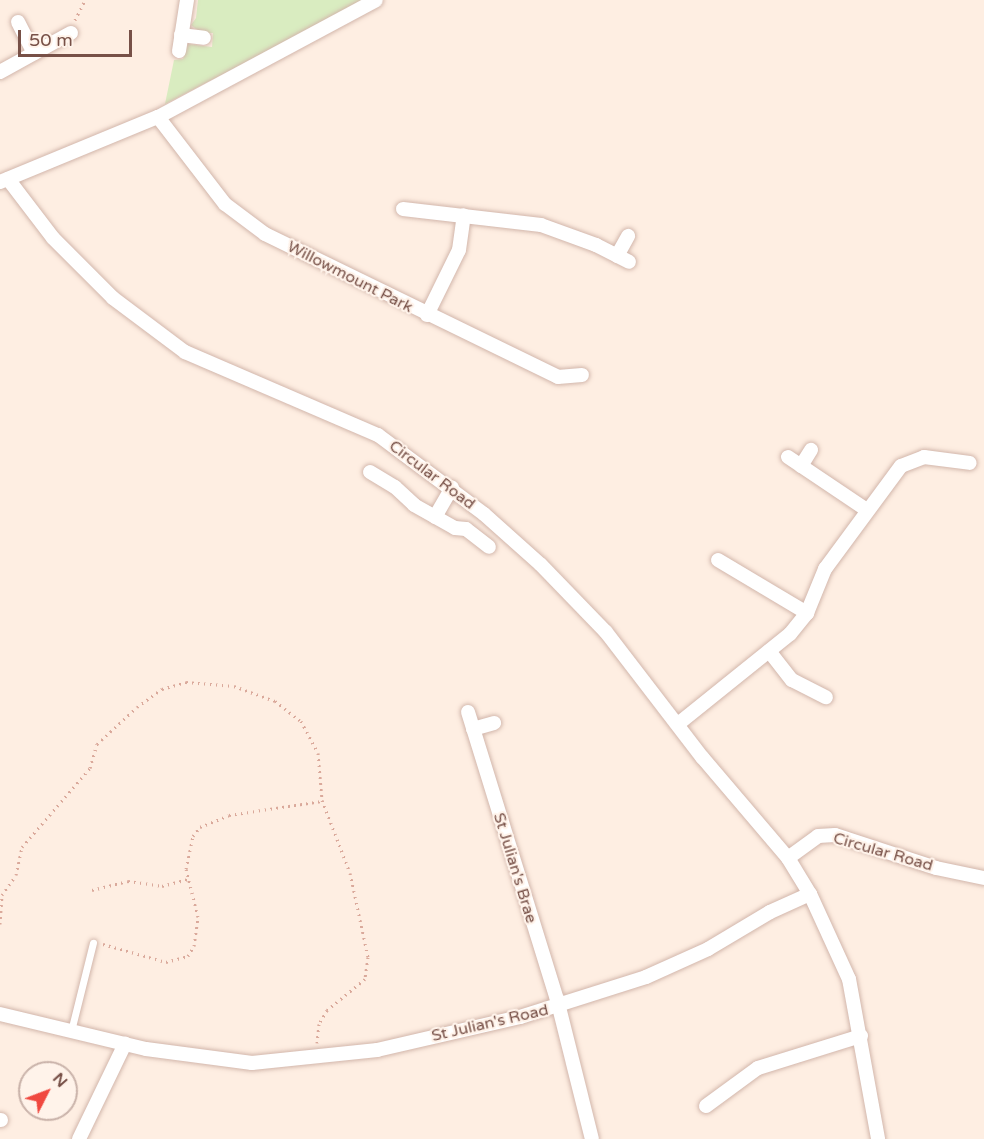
<!DOCTYPE html>
<style>
body{margin:0}
#map{position:relative;width:984px;height:1139px;overflow:hidden;background:#feeee2;font-family:"Varela Round",sans-serif}
div>[style]{position:absolute}
.green>*{inset:0;background:#d9ecc0}
.path>*{height:3px;margin-top:-1.5px;transform-origin:0;background:repeating-linear-gradient(90deg,#daa99b 0 1.5px,transparent 0 6px)}
.roads{filter:drop-shadow(0 0 2px #d2b6ab) drop-shadow(0 0 2px #d2b6ab)}
.service>*{height:7px;margin:-3.5px;padding:0 3.5px;transform-origin:3.5px;border-radius:3.5px;background:#fff}
.minor>*{height:14px;margin:-7px;padding:0 7px;transform-origin:7px;border-radius:7px;background:#fff}
span{translate:-50% -50%;white-space:nowrap;text-align:center;line-height:1.15;-webkit-text-stroke:4.5px #fff3ea;paint-order:stroke}
.street-label{font-size:16px;color:#775047}
.north{position:absolute;left:18px;top:1061px;width:60px;height:60px;box-sizing:border-box;background:#fff3ea;border:2px solid #c9b2a9;border-radius:50%;rotate:48deg;font-size:16px;font-weight:700;line-height:24px;text-align:center;color:#775047}
.north::after{content:'';display:block;margin:auto;width:21px;height:27px;background:#f0483f;clip-path:polygon(50% 0,100% 100%,50% 72%,0 100%)}
.scale{position:absolute;left:18px;top:30px;width:114px;height:27px;box-sizing:border-box;border:3px solid #775047;border-top:0;padding-left:8px;font-size:18px;line-height:21px;white-space:nowrap;color:#775047;-webkit-text-stroke:4px #fff3ea;paint-order:stroke}
</style>
<div id="map">
<div class="green">
<div style="clip-path:polygon(198px 0,366px 0,165px 104px,174px 60px,183px 59px,188px 44px,212px 47px,213px 33px,201px 33px,191px 25px,196px 18px)"></div>
</div>
<div class="path">
<div style="left:75px;top:20px;width:22px;rotate:-63deg"></div>
<div style="left:92px;top:890px;width:37px;rotate:-14deg"></div>
<div style="left:128px;top:881px;width:34px;rotate:8deg"></div>
<div style="left:162px;top:886px;width:27px;rotate:-15deg"></div>
<div style="left:0;top:924px;width:29px;rotate:-86deg"></div>
<div style="left:2px;top:895px;width:24px;rotate:-55deg"></div>
<div style="left:16px;top:875px;width:29px;rotate:-78deg"></div>
<div style="left:22px;top:847px;width:104px;rotate:-49.3deg"></div>
<div style="left:90px;top:768px;width:25px;rotate:-74deg"></div>
<div style="left:97px;top:744px;width:54px;rotate:-42.8deg"></div>
<div style="left:137px;top:707px;width:31px;rotate:-36deg"></div>
<div style="left:162px;top:689px;width:25px;rotate:-16deg"></div>
<div style="left:186px;top:682px;width:48px;rotate:4.8deg"></div>
<div style="left:234px;top:686px;width:44px;rotate:20.1deg"></div>
<div style="left:275px;top:701px;width:33px;rotate:38deg"></div>
<div style="left:301px;top:721px;width:36px;rotate:62deg"></div>
<div style="left:318px;top:753px;width:47px;rotate:85.1deg"></div>
<div style="left:322px;top:800px;width:78px;rotate:69deg"></div>
<div style="left:350px;top:873px;width:86px;rotate:77.9deg"></div>
<div style="left:368px;top:957px;width:22px;rotate:98deg"></div>
<div style="left:365px;top:979px;width:49px;rotate:140.8deg"></div>
<div style="left:327px;top:1010px;width:16px;rotate:120deg"></div>
<div style="left:319px;top:1024px;width:19px;rotate:96deg"></div>
<div style="left:103px;top:944px;width:66px;rotate:15.9deg"></div>
<div style="left:166px;top:962px;width:23px;rotate:-15deg"></div>
<div style="left:188px;top:956px;width:12px;rotate:-59deg"></div>
<div style="left:194px;top:946px;width:29px;rotate:-82deg"></div>
<div style="left:198px;top:917px;width:49px;rotate:-104deg"></div>
<div style="left:186px;top:869px;width:34px;rotate:-78deg"></div>
<div style="left:193px;top:836px;width:11px;rotate:-52deg"></div>
<div style="left:200px;top:827px;width:31px;rotate:-22deg"></div>
<div style="left:229px;top:815px;width:94px;rotate:-8.6deg"></div>
</div>
<div class="roads">
<div class="service">
<div style="left:71px;top:1031px;width:91px;rotate:-76deg"></div>
</div>
<div class="minor">
<div style="left:18px;top:22px;width:35px;rotate:63deg"></div>
<div style="left:181px;top:35px;width:23px;rotate:7deg"></div>
<div style="left:179px;top:51px;width:52px;rotate:-81.1deg"></div>
<div style="left:0;top:72px;width:81px;rotate:-28.8deg"></div>
<div style="left:158px;top:117px;width:110px;rotate:52.4deg"></div>
<div style="left:225px;top:204px;width:50px;rotate:36.9deg"></div>
<div style="left:265px;top:234px;width:326px;rotate:26deg"></div>
<div style="left:558px;top:377px;width:24px;rotate:-5deg"></div>
<div style="left:8px;top:179px;width:74px;rotate:52.7deg"></div>
<div style="left:53px;top:238px;width:85px;rotate:45deg"></div>
<div style="left:113px;top:298px;width:90px;rotate:36.9deg"></div>
<div style="left:185px;top:352px;width:210px;rotate:23.3deg"></div>
<div style="left:378px;top:435px;width:132px;rotate:36.7deg"></div>
<div style="left:484px;top:514px;width:76px;rotate:41.8deg"></div>
<div style="left:541px;top:565px;width:93px;rotate:45.9deg"></div>
<div style="left:606px;top:632px;width:158px;rotate:52.5deg"></div>
<div style="left:702px;top:757px;width:133px;rotate:49.6deg"></div>
<div style="left:788px;top:858px;width:42px;rotate:58.6deg"></div>
<div style="left:810px;top:894px;width:94px;rotate:65.4deg"></div>
<div style="left:849px;top:979px;width:163px;rotate:79.7deg"></div>
<div style="left:0;top:182px;width:171px;rotate:-22.4deg"></div>
<div style="left:158px;top:117px;width:247px;rotate:-28.2deg"></div>
<div style="left:403px;top:209px;width:139px;rotate:6.6deg"></div>
<div style="left:541px;top:225px;width:59px;rotate:20deg"></div>
<div style="left:596px;top:245px;width:37px;rotate:27deg"></div>
<div style="left:617px;top:256px;width:23px;rotate:-61deg"></div>
<div style="left:427px;top:315px;width:72px;rotate:-63.8deg"></div>
<div style="left:459px;top:250px;width:35px;rotate:-82deg"></div>
<div style="left:788px;top:457px;width:95px;rotate:33.9deg"></div>
<div style="left:801px;top:466px;width:19px;rotate:-58deg"></div>
<div style="left:370px;top:472px;width:29px;rotate:31deg"></div>
<div style="left:395px;top:487px;width:26px;rotate:43deg"></div>
<div style="left:414px;top:505px;width:47px;rotate:29.3deg"></div>
<div style="left:455px;top:528px;width:11px;rotate:5deg"></div>
<div style="left:466px;top:529px;width:29px;rotate:38deg"></div>
<div style="left:435px;top:517px;width:34px;rotate:-60deg"></div>
<div style="left:718px;top:560px;width:104px;rotate:30.8deg"></div>
<div style="left:769px;top:651px;width:37px;rotate:52deg"></div>
<div style="left:792px;top:680px;width:38px;rotate:27deg"></div>
<div style="left:468px;top:712px;width:300px;rotate:72.8deg"></div>
<div style="left:557px;top:999px;width:144px;rotate:76deg"></div>
<div style="left:678px;top:724px;width:144px;rotate:-38.8deg"></div>
<div style="left:790px;top:634px;width:27px;rotate:-51deg"></div>
<div style="left:807px;top:613px;width:48px;rotate:-67.8deg"></div>
<div style="left:825px;top:569px;width:128px;rotate:-53.6deg"></div>
<div style="left:901px;top:466px;width:25px;rotate:-21deg"></div>
<div style="left:924px;top:457px;width:46px;rotate:7.4deg"></div>
<div style="left:473px;top:729px;width:22px;rotate:-16deg"></div>
<div style="left:788px;top:858px;width:37px;rotate:-36deg"></div>
<div style="left:818px;top:836px;width:17px;rotate:-3deg"></div>
<div style="left:835px;top:835px;width:106px;rotate:18.1deg"></div>
<div style="left:936px;top:868px;width:49px;rotate:11.8deg"></div>
<div style="left:0;top:1014px;width:150px;rotate:13.5deg"></div>
<div style="left:146px;top:1049px;width:107px;rotate:7.5deg"></div>
<div style="left:252px;top:1063px;width:126px;rotate:-5.9deg"></div>
<div style="left:377px;top:1050px;width:147px;rotate:-13deg"></div>
<div style="left:520px;top:1017px;width:132px;rotate:-17.6deg"></div>
<div style="left:646px;top:977px;width:68px;rotate:-24.3deg"></div>
<div style="left:708px;top:949px;width:72px;rotate:-30.8deg"></div>
<div style="left:770px;top:912px;width:44px;rotate:-24.2deg"></div>
<div style="left:706px;top:1106px;width:64px;rotate:-36.2deg"></div>
<div style="left:758px;top:1068px;width:108px;rotate:-17.3deg"></div>
<div style="left:0;top:1120px;width:1px"></div>
<div style="left:79px;top:1139px;width:106px;rotate:-64.2deg"></div>
</div>
</div>
<div class="street-label">
<span style="left:350px;top:277px;rotate:27deg">Willowmount Park</span>
<span style="left:432px;top:475px;rotate:37deg">Circular Road</span>
<span style="left:883px;top:852px;rotate:16deg">Circular Road</span>
<span style="left:515px;top:868px;rotate:73deg">St Julian's Brae</span>
<span style="left:490px;top:1023px;rotate:-13deg">St Julian's Road</span>
</div>
<div class="north">N</div>
<div class="scale">50 m</div>
</div>
